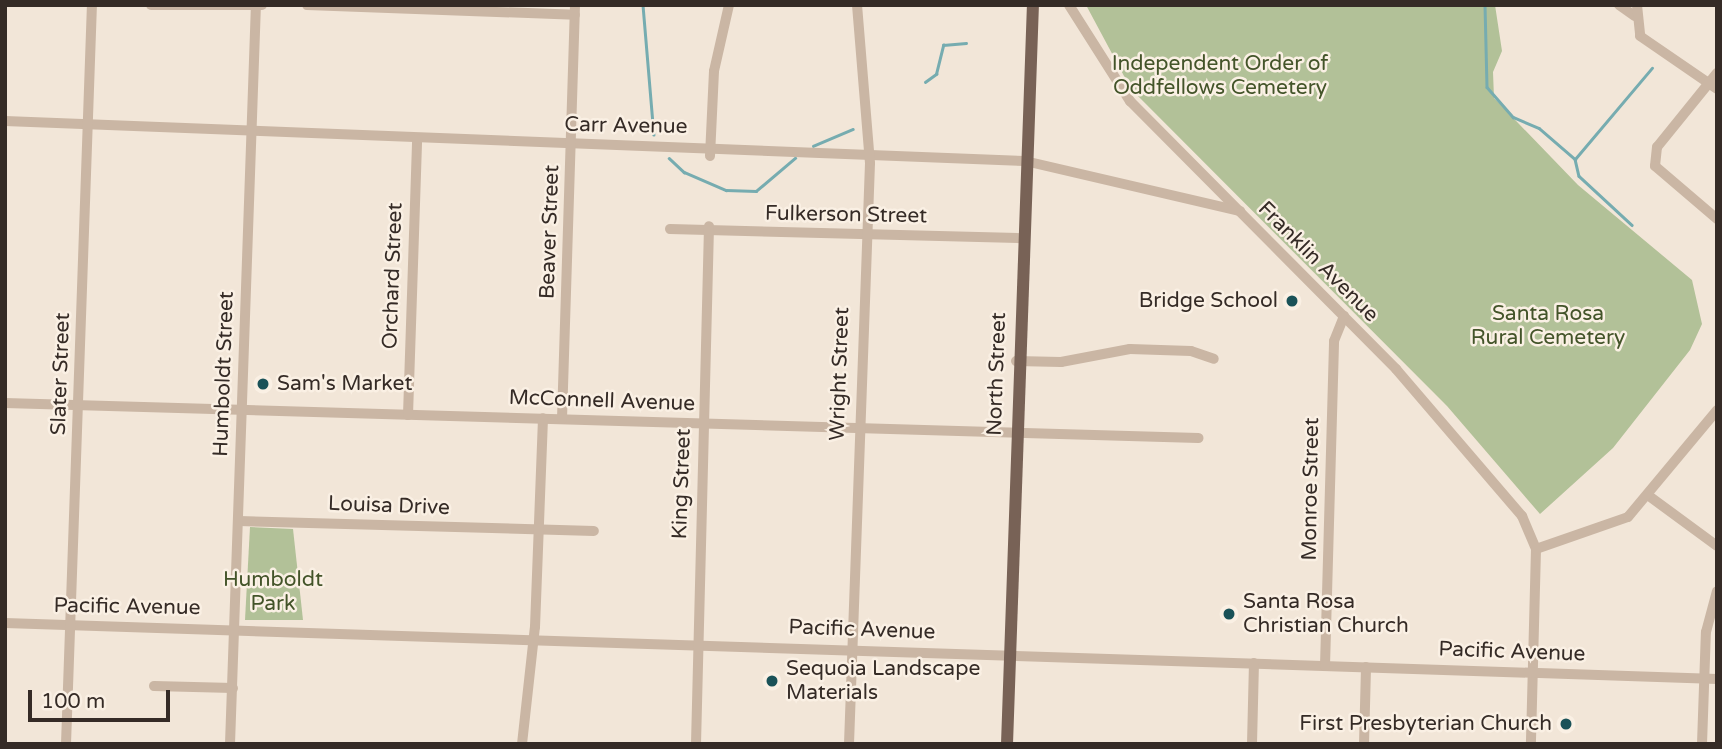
<!DOCTYPE html>
<style>
body{margin:0}
#map{position:relative;width:1722px;height:749px;overflow:hidden;background:#f2e6d8;font-family:"Varela Round",sans-serif}
div>[style]{position:absolute}
.green>*{inset:0;background:#b2c198}
.stream>*{height:2.5px;margin:-1.25px;padding:0 1.25px;transform-origin:1.25px;border-radius:1.25px;background:#76acb0}
.minor>*{height:10px;margin:-5px;padding:0 5px;transform-origin:5px;border-radius:5px;background:#cab6a4}
.major>*{height:12px;margin:-6px;padding:0 6px;transform-origin:6px;border-radius:6px;background:#786256}
.dots>*{width:19px;height:19px;translate:-50% -50%;box-sizing:border-box;border:4px solid #faf0e4;border-radius:50%}
span{translate:-50% -50%;white-space:nowrap;text-align:center;line-height:1.15;-webkit-text-stroke:5px #faf0e4;paint-order:stroke}
.park-label{font-size:21px;color:#435429}
.street-label{font-size:21px;color:#352b26}
.poi-label{font-size:21px;color:#352b26}
.right{translate:-100% -50%;text-align:right}
.left{translate:0 -50%;text-align:left}
.frame{position:absolute;inset:0;border:7px solid #352b26;pointer-events:none}
.scale{position:absolute;left:28px;top:690px;width:142px;height:32px;box-sizing:border-box;border:4px solid #352b26;border-top:0;padding-left:9px;font-size:21px;line-height:24px;white-space:nowrap;color:#352b26;-webkit-text-stroke:5px #faf0e4;paint-order:stroke}
</style>
<div id="map">
<div class="green">
<div style="clip-path:polygon(1086px 5px,1495px 5px,1502px 51px,1493px 72px,1494px 98px,1578px 185px,1692px 280px,1702px 324px,1690px 350px,1613px 448px,1540px 514px,1447px 406px,1131px 89px)"></div>
<div style="clip-path:polygon(250px 527px,293px 529px,303px 620px,245px 620px)"></div>
</div>
<div class="stream">
<div style="left:643px;top:5px;width:130px;rotate:85.2deg"></div>
<div style="left:1485px;top:5px;width:82px;rotate:88.6deg"></div>
<div style="left:1487px;top:87px;width:40px;rotate:49deg"></div>
<div style="left:1513px;top:117px;width:28px;rotate:23deg"></div>
<div style="left:1539px;top:128px;width:48px;rotate:40.7deg"></div>
<div style="left:925px;top:82px;width:14px;rotate:-36deg"></div>
<div style="left:936px;top:74px;width:30px;rotate:-76deg"></div>
<div style="left:943px;top:45px;width:23px;rotate:-5deg"></div>
<div style="left:813px;top:146px;width:43px;rotate:-23deg"></div>
<div style="left:669px;top:158px;width:21px;rotate:43deg"></div>
<div style="left:684px;top:172px;width:46px;rotate:23.2deg"></div>
<div style="left:726px;top:190px;width:30px;rotate:2deg"></div>
<div style="left:756px;top:191px;width:51px;rotate:-40.2deg"></div>
<div style="left:1575px;top:159px;width:119px;rotate:-49.8deg"></div>
<div style="left:1575px;top:159px;width:17px;rotate:77deg"></div>
<div style="left:1579px;top:176px;width:72px;rotate:42.8deg"></div>
</div>
<div class="minor">
<div style="left:151px;top:5px;width:111px"></div>
<div style="left:307px;top:5px;width:268px;rotate:2.1deg"></div>
<div style="left:1069px;top:5px;width:114px;rotate:57.6deg"></div>
<div style="left:1130px;top:101px;width:378px;rotate:45.2deg"></div>
<div style="left:1396px;top:369px;width:194px;rotate:49.4deg"></div>
<div style="left:1522px;top:516px;width:36px;rotate:67deg"></div>
<div style="left:1536px;top:549px;width:195px;rotate:91.5deg"></div>
<div style="left:1619px;top:5px;width:19px;rotate:35deg"></div>
<div style="left:1637px;top:5px;width:31px;rotate:84deg"></div>
<div style="left:1640px;top:36px;width:93px;rotate:34.5deg"></div>
<div style="left:1717px;top:73px;width:95px;rotate:129deg"></div>
<div style="left:1657px;top:147px;width:19px;rotate:96deg"></div>
<div style="left:1655px;top:166px;width:82px;rotate:40.5deg"></div>
<div style="left:5px;top:121px;width:1021px;rotate:2.25deg"></div>
<div style="left:1025px;top:161px;width:221px;rotate:13.1deg"></div>
<div style="left:710px;top:156px;width:85px;rotate:-87.3deg"></div>
<div style="left:714px;top:71px;width:68px;rotate:-77.2deg"></div>
<div style="left:670px;top:229px;width:351px;rotate:1.5deg"></div>
<div style="left:1016px;top:361px;width:45px;rotate:1.3deg"></div>
<div style="left:1061px;top:362px;width:70px;rotate:-10.7deg"></div>
<div style="left:1130px;top:349px;width:61px;rotate:1.9deg"></div>
<div style="left:1191px;top:351px;width:24px;rotate:19deg"></div>
<div style="left:5px;top:403px;width:1194px;rotate:1.68deg"></div>
<div style="left:408px;top:415px;width:276px;rotate:-88.1deg"></div>
<div style="left:562px;top:419px;width:414px;rotate:-88.2deg"></div>
<div style="left:1649px;top:496px;width:84px;rotate:36.3deg"></div>
<div style="left:239px;top:521px;width:355px;rotate:1.6deg"></div>
<div style="left:1536px;top:549px;width:97px;rotate:-19.2deg"></div>
<div style="left:1628px;top:517px;width:139px;rotate:-50.2deg"></div>
<div style="left:5px;top:623px;width:1713px;rotate:1.87deg"></div>
<div style="left:1325px;top:666px;width:325px;rotate:-88.4deg"></div>
<div style="left:1334px;top:341px;width:27px;rotate:-68deg"></div>
<div style="left:154px;top:686px;width:79px;rotate:1.5deg"></div>
<div style="left:66px;top:744px;width:739px;rotate:-87.99deg"></div>
<div style="left:230px;top:744px;width:739px;rotate:-87.99deg"></div>
<div style="left:522px;top:744px;width:118px;rotate:-83.7deg"></div>
<div style="left:535px;top:627px;width:209px;rotate:-87.8deg"></div>
<div style="left:696px;top:744px;width:518px;rotate:-88.56deg"></div>
<div style="left:849px;top:744px;width:581px;rotate:-87.93deg"></div>
<div style="left:870px;top:163px;width:159px;rotate:-94.7deg"></div>
<div style="left:1252px;top:744px;width:81px;rotate:-88.6deg"></div>
<div style="left:1364px;top:744px;width:77px;rotate:-88.5deg"></div>
<div style="left:1702px;top:744px;width:112px;rotate:-88deg"></div>
<div style="left:1706px;top:632px;width:42px;rotate:-75deg"></div>
</div>
<div class="major">
<div style="left:1007px;top:744px;width:739px;rotate:-87.99deg"></div>
</div>
<div class="dots">
<div style="left:1292px;top:301px;background:#1a5258"></div>
<div style="left:263px;top:384px;background:#1a5258"></div>
<div style="left:1229px;top:614px;background:#1a5258"></div>
<div style="left:772px;top:681px;background:#1a5258"></div>
<div style="left:1566px;top:724px;background:#1a5258"></div>
</div>
<div class="park-label">
<span style="left:1220px;top:76px">Independent Order of<br>Oddfellows Cemetery</span>
<span style="left:1548px;top:326px">Santa Rosa<br>Rural Cemetery</span>
<span style="left:273px;top:592px">Humboldt<br>Park</span>
</div>
<div class="street-label">
<span style="left:626px;top:126px;rotate:1deg">Carr Avenue</span>
<span style="left:846px;top:215px;rotate:1deg">Fulkerson Street</span>
<span style="left:550px;top:232px;rotate:-88deg">Beaver Street</span>
<span style="left:1318px;top:262px;rotate:45deg">Franklin Avenue</span>
<span style="left:393px;top:276px;rotate:-88deg">Orchard Street</span>
<span style="left:61px;top:374px;rotate:-88deg">Slater Street</span>
<span style="left:224px;top:374px;rotate:-88deg">Humboldt Street</span>
<span style="left:840px;top:374px;rotate:-88deg">Wright Street</span>
<span style="left:997px;top:374px;rotate:-88deg">North Street</span>
<span style="left:602px;top:401px;rotate:2deg">McConnell Avenue</span>
<span style="left:682px;top:484px;rotate:-88deg">King Street</span>
<span style="left:1311px;top:489px;rotate:-89deg">Monroe Street</span>
<span style="left:389px;top:506px;rotate:2deg">Louisa Drive</span>
<span style="left:127px;top:607px;rotate:1deg">Pacific Avenue</span>
<span style="left:862px;top:630px;rotate:2deg">Pacific Avenue</span>
<span style="left:1512px;top:652px;rotate:2deg">Pacific Avenue</span>
</div>
<div class="poi-label">
<span class="right" style="left:1278px;top:301px">Bridge School</span>
<span class="left" style="left:277px;top:384px">Sam's Market</span>
<span class="left" style="left:1243px;top:614px">Santa Rosa<br>Christian Church</span>
<span class="left" style="left:786px;top:681px">Sequoia Landscape<br>Materials</span>
<span class="right" style="left:1552px;top:724px">First Presbyterian Church</span>
</div>
<div class="frame"></div>
<div class="scale">100 m</div>
</div>
